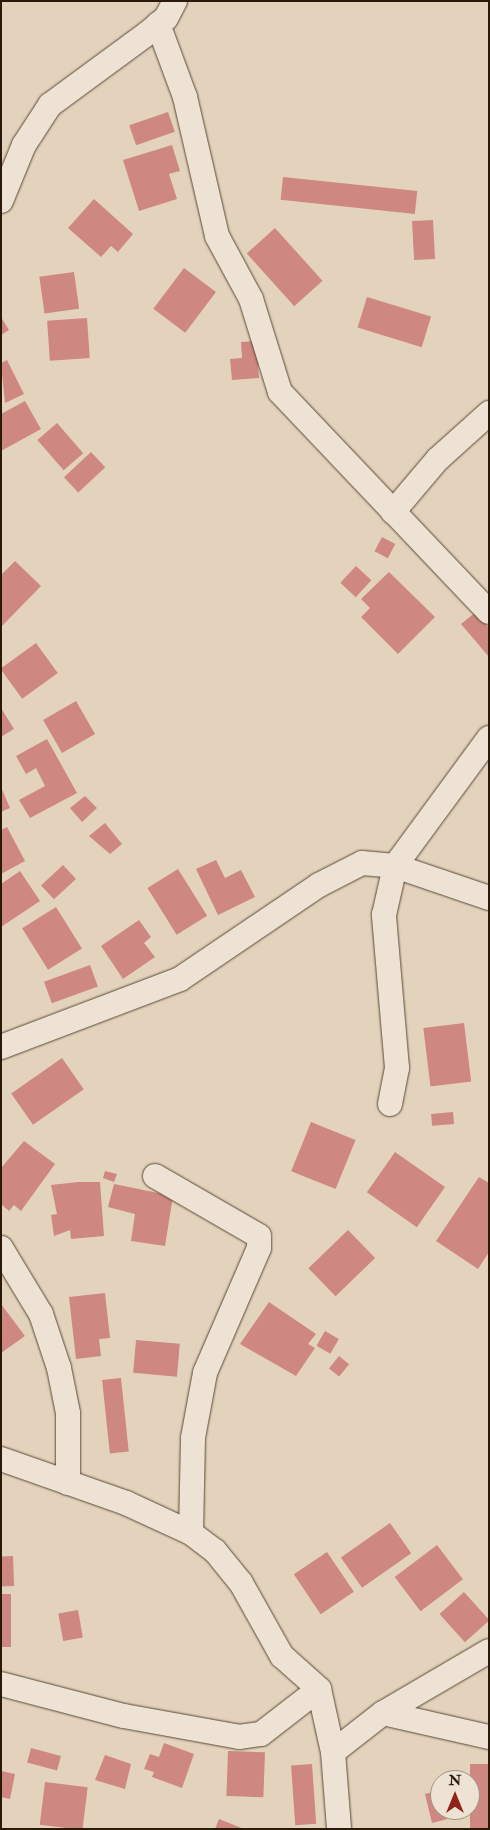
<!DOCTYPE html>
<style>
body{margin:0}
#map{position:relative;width:490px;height:1830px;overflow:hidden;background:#e4d3bc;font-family:"IM FELL Double Pica",serif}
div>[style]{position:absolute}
.building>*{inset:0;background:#cf8781;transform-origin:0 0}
.roads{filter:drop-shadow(0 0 1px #594836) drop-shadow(0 0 1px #594836)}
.street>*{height:24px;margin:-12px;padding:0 12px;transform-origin:12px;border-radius:12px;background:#ede2d3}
span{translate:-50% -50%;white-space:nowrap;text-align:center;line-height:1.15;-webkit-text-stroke:5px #ede2d3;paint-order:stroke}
.frame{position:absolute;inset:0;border:2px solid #2b190a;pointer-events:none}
.north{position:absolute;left:430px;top:1770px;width:50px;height:50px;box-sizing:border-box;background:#ede2d3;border:1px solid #9f9283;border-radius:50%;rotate:0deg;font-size:14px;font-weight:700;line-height:20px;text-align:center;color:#2b190a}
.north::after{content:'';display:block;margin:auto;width:18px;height:22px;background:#8f2418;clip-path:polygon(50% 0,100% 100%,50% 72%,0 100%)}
</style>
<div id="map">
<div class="building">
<div style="left:168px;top:112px;width:21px;height:41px;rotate:71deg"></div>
<div style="clip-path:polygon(172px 145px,180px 171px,169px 174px,177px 199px,139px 211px,123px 160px)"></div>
<div style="left:283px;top:177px;width:135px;height:23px;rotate:6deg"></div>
<div style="clip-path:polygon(94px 199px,133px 234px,118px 252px,111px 246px,101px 257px,68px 228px)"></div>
<div style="left:433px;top:220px;width:39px;height:21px;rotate:87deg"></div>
<div style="left:275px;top:228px;width:71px;height:38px;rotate:48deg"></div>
<div style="left:184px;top:268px;width:40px;height:51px;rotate:37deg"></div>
<div style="left:74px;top:272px;width:37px;height:35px;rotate:82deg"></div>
<div style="left:367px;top:297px;width:67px;height:32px;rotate:17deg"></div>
<div style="clip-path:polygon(1px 317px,9px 330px,1px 335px)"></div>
<div style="left:87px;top:318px;width:40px;height:40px;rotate:86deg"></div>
<div style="clip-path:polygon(256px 341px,259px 378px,232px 380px,230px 359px,242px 358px,241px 342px)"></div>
<div style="clip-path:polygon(7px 360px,24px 394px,5px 403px,1px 363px)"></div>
<div style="clip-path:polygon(25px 401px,41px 429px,1px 451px,1px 414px)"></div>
<div style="left:57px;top:423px;width:40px;height:26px;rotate:49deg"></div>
<div style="left:91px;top:452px;width:21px;height:37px;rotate:47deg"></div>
<div style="left:382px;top:537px;width:15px;height:16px;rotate:28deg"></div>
<div style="clip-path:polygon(15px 561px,41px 586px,1px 627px,1px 575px)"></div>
<div style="left:356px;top:566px;width:21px;height:23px;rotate:43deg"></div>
<div style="clip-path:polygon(389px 572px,435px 617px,398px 654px,361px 617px,370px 608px,361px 599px)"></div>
<div style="clip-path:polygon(476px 612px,489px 628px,489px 657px,461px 624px)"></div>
<div style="left:36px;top:643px;width:37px;height:44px;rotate:54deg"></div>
<div style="left:76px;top:701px;width:38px;height:38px;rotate:60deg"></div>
<div style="clip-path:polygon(1px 708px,14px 729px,1px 737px)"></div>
<div style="clip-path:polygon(47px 739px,77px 793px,30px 818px,19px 800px,45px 786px,36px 768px,26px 774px,16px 756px)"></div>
<div style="clip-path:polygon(1px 787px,10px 808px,1px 812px)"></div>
<div style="clip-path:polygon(85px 796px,97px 808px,82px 822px,70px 808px)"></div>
<div style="clip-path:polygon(105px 823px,122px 844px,110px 854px,89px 836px)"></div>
<div style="clip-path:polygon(7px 827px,25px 861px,1px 874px,1px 830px)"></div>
<div style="clip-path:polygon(216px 860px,225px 878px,241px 870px,255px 897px,218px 915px,196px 869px)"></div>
<div style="left:63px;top:865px;width:19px;height:30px;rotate:47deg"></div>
<div style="left:178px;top:869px;width:55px;height:36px;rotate:58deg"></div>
<div style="clip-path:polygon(20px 871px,40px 901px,1px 927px,1px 884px)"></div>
<div style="left:56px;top:907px;width:49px;height:40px;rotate:58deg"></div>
<div style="clip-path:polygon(139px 920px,151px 937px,144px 943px,155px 957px,123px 979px,101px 946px)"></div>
<div style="left:90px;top:965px;width:23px;height:49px;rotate:70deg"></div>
<div style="left:464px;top:1023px;width:59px;height:41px;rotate:83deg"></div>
<div style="left:62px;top:1058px;width:38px;height:62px;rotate:55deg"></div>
<div style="left:453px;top:1112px;width:12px;height:22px;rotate:85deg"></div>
<div style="left:311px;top:1122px;width:48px;height:53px;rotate:22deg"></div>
<div style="clip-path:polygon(24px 1141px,55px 1164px,21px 1211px,14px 1205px,9px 1211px,1px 1204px,1px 1168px)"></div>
<div style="left:395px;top:1152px;width:61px;height:49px;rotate:35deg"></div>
<div style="clip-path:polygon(105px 1171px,117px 1174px,114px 1182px,103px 1178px)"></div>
<div style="clip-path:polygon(479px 1177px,489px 1183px,489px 1252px,478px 1269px,436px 1241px)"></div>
<div style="clip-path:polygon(78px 1182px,100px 1182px,104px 1236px,71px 1239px,70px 1230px,54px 1236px,51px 1215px,57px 1214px,51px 1185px)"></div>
<div style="clip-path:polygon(114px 1184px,173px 1196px,165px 1246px,131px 1241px,135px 1214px,108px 1207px)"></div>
<div style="left:348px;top:1230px;width:39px;height:55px;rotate:46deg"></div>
<div style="clip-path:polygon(105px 1293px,110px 1338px,99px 1339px,101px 1356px,76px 1359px,69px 1297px)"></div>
<div style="clip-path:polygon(269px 1302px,316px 1334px,308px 1344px,315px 1348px,296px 1376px,240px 1344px)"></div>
<div style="clip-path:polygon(1px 1304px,25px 1336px,1px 1353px)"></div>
<div style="left:325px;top:1331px;width:16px;height:17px;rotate:30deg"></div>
<div style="left:136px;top:1340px;width:44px;height:33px;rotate:5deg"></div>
<div style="left:339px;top:1356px;width:13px;height:16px;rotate:39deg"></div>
<div style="left:121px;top:1378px;width:74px;height:19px;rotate:84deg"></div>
<div style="left:390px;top:1523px;width:37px;height:60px;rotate:55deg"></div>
<div style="left:437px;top:1545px;width:43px;height:53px;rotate:53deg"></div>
<div style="left:327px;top:1552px;width:48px;height:40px;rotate:56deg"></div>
<div style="left:13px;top:1556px;width:30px;height:12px;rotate:88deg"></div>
<div style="left:464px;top:1592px;width:38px;height:33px;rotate:48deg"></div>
<div style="left:1px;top:1594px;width:10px;height:53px"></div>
<div style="left:78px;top:1610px;width:28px;height:20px;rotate:80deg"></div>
<div style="clip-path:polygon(164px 1743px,194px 1754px,182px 1788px,152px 1777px,154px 1772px,144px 1769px,150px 1754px,159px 1757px)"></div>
<div style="left:31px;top:1748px;width:31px;height:15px;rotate:15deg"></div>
<div style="left:228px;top:1751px;width:37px;height:45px;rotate:2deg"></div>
<div style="clip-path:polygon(105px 1755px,131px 1764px,125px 1789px,95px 1780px)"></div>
<div style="left:312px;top:1764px;width:60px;height:21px;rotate:86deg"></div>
<div style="left:489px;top:1764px;width:65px;height:19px;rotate:90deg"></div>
<div style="clip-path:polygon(1px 1771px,15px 1774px,10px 1799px,1px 1797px)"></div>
<div style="left:45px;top:1782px;width:43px;height:43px;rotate:7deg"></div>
<div style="clip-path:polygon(440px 1790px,440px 1810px,457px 1810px,459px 1816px,432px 1823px,425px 1794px)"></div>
<div style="clip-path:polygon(219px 1819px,244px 1829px,215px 1829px)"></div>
</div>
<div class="roads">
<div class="street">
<div style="left:158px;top:24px;width:78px;rotate:69.7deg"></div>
<div style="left:185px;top:97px;width:143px;rotate:77deg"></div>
<div style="left:217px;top:236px;width:72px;rotate:61.6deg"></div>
<div style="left:251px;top:299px;width:97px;rotate:72.7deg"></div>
<div style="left:280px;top:392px;width:303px;rotate:46.5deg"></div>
<div style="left:1px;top:201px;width:61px;rotate:-67.7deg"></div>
<div style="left:24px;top:145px;width:48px;rotate:-57deg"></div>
<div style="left:50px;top:105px;width:122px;rotate:-36.3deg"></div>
<div style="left:148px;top:33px;width:23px;rotate:-40deg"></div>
<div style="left:166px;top:18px;width:19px;rotate:-62deg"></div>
<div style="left:393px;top:512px;width:70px;rotate:-49.7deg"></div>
<div style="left:438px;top:459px;width:69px;rotate:-42deg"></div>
<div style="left:1px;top:1047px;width:191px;rotate:-20.8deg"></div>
<div style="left:180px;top:979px;width:168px;rotate:-34.1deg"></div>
<div style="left:319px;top:885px;width:48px;rotate:-27.1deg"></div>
<div style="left:362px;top:863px;width:33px;rotate:5deg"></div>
<div style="left:395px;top:866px;width:99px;rotate:18.8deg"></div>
<div style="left:390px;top:1104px;width:37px;rotate:-79deg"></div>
<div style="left:397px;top:1068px;width:154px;rotate:-94.9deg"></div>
<div style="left:384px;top:915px;width:50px;rotate:-77.3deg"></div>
<div style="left:395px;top:866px;width:159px;rotate:-53.7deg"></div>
<div style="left:155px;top:1176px;width:120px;rotate:30deg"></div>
<div style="left:259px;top:1236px;width:12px;rotate:90deg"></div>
<div style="left:259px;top:1248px;width:136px;rotate:113.4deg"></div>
<div style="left:205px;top:1373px;width:66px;rotate:100.5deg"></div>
<div style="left:193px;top:1438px;width:95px;rotate:91.2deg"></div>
<div style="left:1px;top:1248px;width:77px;rotate:58.8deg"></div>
<div style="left:41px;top:1314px;width:57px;rotate:71.6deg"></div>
<div style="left:59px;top:1368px;width:46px;rotate:78.7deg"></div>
<div style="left:68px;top:1413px;width:70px;rotate:90deg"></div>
<div style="left:1px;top:1459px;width:133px;rotate:19.4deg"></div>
<div style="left:126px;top:1503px;width:72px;rotate:24.8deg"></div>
<div style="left:191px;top:1533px;width:30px;rotate:37deg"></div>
<div style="left:215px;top:1551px;width:41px;rotate:50.9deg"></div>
<div style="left:241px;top:1583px;width:84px;rotate:60.7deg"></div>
<div style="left:282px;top:1656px;width:50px;rotate:41.7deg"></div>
<div style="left:319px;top:1689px;width:65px;rotate:77.5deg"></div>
<div style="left:333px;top:1752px;width:77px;rotate:85.5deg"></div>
<div style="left:1px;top:1684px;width:127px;rotate:14.6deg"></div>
<div style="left:124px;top:1716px;width:117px;rotate:10.3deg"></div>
<div style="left:239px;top:1737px;width:22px;rotate:-8deg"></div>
<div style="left:261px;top:1734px;width:73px;rotate:-37.8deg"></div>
<div style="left:383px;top:1713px;width:109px;rotate:12.8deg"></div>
<div style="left:333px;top:1752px;width:63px;rotate:-38deg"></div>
<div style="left:383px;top:1713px;width:123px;rotate:-30.3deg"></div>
</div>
</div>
<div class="frame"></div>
<div class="north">N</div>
</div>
